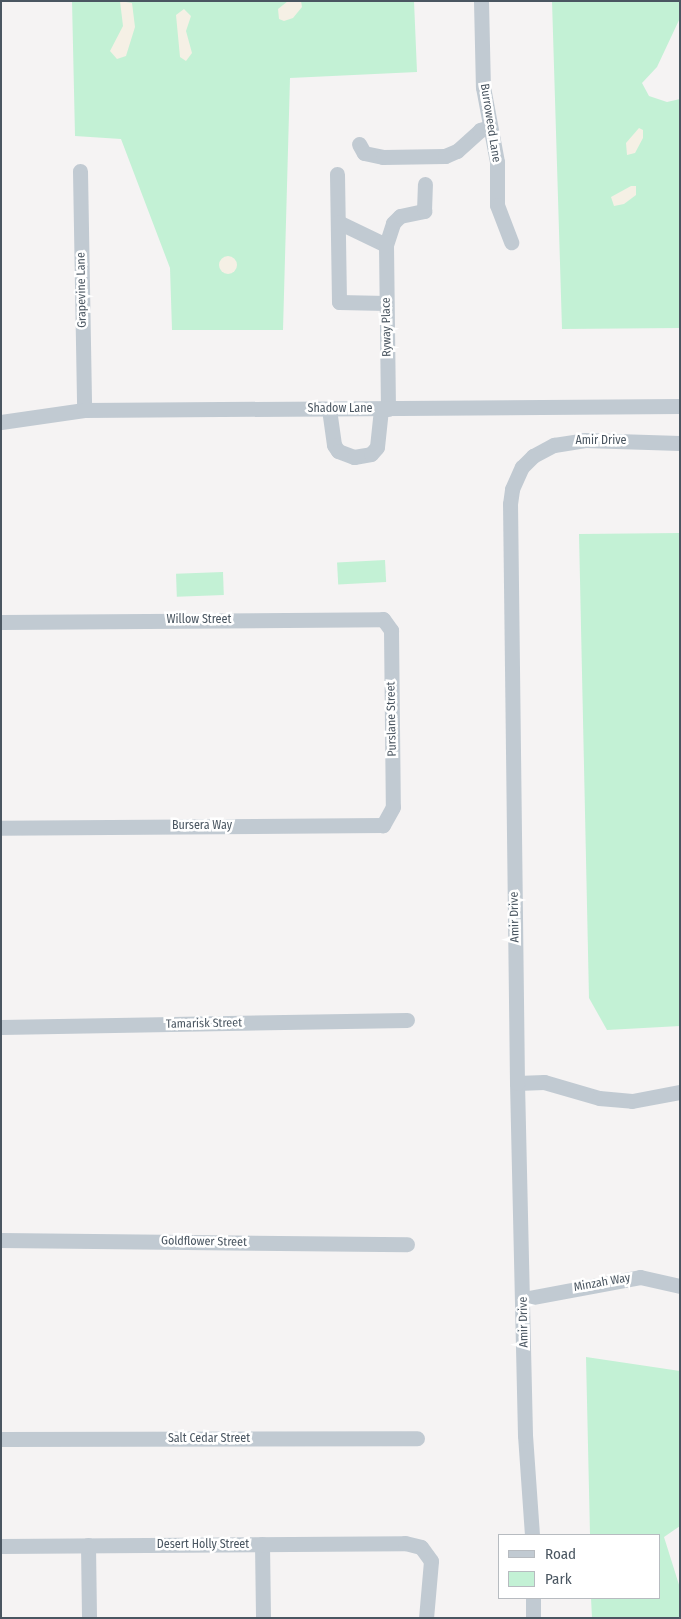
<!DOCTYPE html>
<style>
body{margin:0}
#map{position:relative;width:681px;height:1619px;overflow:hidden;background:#f5f3f3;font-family:"Fira Sans Condensed",sans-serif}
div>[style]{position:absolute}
.green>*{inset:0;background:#c3f1d5;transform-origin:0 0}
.sand>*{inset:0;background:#f5f0e5}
.round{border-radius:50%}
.minor>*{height:15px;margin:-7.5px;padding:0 7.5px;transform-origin:7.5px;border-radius:7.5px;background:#c1cad2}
span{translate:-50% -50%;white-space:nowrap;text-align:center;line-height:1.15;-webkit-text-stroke:5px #fff;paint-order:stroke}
.street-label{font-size:12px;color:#4a5661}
.frame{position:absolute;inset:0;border:2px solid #4a5661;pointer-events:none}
.legend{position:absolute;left:498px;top:1534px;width:162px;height:65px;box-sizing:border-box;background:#fff;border:1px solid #b7bbc0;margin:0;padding:6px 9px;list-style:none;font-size:15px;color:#4a5661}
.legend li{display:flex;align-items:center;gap:10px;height:25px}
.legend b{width:25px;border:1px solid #b7bbc0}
</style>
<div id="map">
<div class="green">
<div style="clip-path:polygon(72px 1px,414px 1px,417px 72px,290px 78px,283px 330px,172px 330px,170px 268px,121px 139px,75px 136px)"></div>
<div style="clip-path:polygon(552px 1px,680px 1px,680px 18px,657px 67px,642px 83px,649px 96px,667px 102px,680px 99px,680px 328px,562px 329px)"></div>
<div style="clip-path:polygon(680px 533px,680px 1026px,607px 1030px,589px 998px,579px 534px)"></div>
<div style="left:385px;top:560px;width:22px;height:48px;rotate:87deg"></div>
<div style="left:223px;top:572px;width:23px;height:47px;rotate:88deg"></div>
<div style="clip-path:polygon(586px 1357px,680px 1371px,680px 1526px,664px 1537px,680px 1588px,680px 1618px,592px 1618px,591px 1598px,660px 1598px,660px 1535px,590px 1535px)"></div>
</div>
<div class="sand">
<div style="clip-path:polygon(120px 1px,132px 3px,135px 27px,126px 56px,117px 59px,110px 51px,123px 26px)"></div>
<div style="clip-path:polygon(288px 1px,301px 1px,302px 7px,293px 18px,284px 21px,279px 19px,278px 9px)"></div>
<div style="clip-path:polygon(184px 9px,191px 16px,186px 31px,192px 53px,186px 61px,180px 57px,176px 15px)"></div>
<div style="clip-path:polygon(639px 128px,643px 130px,643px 138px,635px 153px,627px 155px,626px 143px)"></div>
<div style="clip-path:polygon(631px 186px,636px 186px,636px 195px,624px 204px,614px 206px,611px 197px)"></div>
<div class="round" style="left:219px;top:256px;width:18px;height:18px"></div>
</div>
<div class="minor">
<div style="left:481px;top:1px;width:86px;rotate:88.7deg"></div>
<div style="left:483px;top:87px;width:76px;rotate:79.4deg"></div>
<div style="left:497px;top:162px;width:43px;rotate:90deg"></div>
<div style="left:497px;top:205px;width:40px;rotate:69deg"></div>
<div style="left:359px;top:144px;width:10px;rotate:61deg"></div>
<div style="left:364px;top:153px;width:19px;rotate:12deg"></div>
<div style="left:383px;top:157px;width:62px;rotate:-0.9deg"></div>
<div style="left:445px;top:156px;width:13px;rotate:-23deg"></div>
<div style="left:457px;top:151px;width:31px;rotate:-42deg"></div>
<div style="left:480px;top:130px;width:10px;rotate:-17deg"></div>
<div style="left:80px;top:171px;width:239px;rotate:89deg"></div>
<div style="left:337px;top:174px;width:128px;rotate:89.1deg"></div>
<div style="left:339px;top:302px;width:47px;rotate:1.2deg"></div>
<div style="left:338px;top:222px;width:53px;rotate:25.6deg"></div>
<div style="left:329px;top:409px;width:36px;rotate:82deg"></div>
<div style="left:334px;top:445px;width:7px;rotate:56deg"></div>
<div style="left:338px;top:451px;width:17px;rotate:21deg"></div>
<div style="left:354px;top:457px;width:17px;rotate:-10deg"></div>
<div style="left:371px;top:454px;width:9px;rotate:-49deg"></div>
<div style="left:377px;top:447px;width:38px;rotate:-84deg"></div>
<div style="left:388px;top:409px;width:164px;rotate:-90.7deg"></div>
<div style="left:386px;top:245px;width:23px;rotate:-72deg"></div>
<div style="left:393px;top:223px;width:10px;rotate:-45deg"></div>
<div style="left:400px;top:216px;width:25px;rotate:-12deg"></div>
<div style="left:424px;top:211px;width:27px;rotate:-88deg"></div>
<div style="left:1px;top:422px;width:84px;rotate:-8.2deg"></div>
<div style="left:84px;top:410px;width:596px;rotate:-0.38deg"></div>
<div style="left:1px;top:622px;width:382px;rotate:-0.4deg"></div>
<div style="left:383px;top:619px;width:14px;rotate:54deg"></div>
<div style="left:391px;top:630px;width:177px;rotate:89.4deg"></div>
<div style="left:393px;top:807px;width:21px;rotate:119deg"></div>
<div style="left:383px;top:825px;width:382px;rotate:179.6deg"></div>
<div style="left:1px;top:1027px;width:406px;rotate:-1deg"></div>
<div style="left:517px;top:1083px;width:27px;rotate:-2deg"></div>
<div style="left:544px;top:1082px;width:57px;rotate:16.2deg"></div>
<div style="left:599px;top:1098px;width:33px;rotate:5deg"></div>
<div style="left:632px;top:1101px;width:49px;rotate:-10.6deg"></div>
<div style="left:1px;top:1240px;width:406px;rotate:0.6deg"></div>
<div style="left:523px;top:1299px;width:119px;rotate:-10.6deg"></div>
<div style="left:640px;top:1277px;width:41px;rotate:12.7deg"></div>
<div style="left:1px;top:1439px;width:416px;rotate:-0.1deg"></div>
<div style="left:532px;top:1535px;width:100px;rotate:-94deg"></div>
<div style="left:525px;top:1435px;width:352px;rotate:-91.3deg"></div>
<div style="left:517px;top:1083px;width:579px;rotate:-90.69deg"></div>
<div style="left:510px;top:504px;width:15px;rotate:-82deg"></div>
<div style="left:512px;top:489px;width:24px;rotate:-66deg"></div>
<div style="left:522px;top:467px;width:16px;rotate:-45deg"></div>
<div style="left:533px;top:456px;width:24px;rotate:-28deg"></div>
<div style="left:554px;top:445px;width:30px;rotate:-9deg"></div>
<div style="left:584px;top:440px;width:96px;rotate:1.8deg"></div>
<div style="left:262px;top:1544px;width:74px;rotate:89.2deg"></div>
<div style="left:88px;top:1545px;width:73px;rotate:89.2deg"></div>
<div style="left:1px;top:1546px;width:404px;rotate:-0.4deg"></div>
<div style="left:405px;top:1543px;width:16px;rotate:14deg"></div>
<div style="left:421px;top:1547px;width:17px;rotate:54deg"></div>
<div style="left:431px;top:1561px;width:57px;rotate:95deg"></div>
<div style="left:533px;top:1598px;width:20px;rotate:90deg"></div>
</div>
<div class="street-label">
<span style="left:490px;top:123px;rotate:81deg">Burroweed Lane</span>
<span style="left:82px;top:290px;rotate:-91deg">Grapevine Lane</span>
<span style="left:387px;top:327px;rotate:-91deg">Ryway Place</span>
<span style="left:340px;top:409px">Shadow Lane</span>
<span style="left:601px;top:441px">Amir Drive</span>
<span style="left:199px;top:620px">Willow Street</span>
<span style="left:392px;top:719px;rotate:-91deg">Purslane Street</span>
<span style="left:202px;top:826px">Bursera Way</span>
<span style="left:515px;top:917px;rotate:-91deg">Amir Drive</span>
<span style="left:204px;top:1024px;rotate:-1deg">Tamarisk Street</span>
<span style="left:204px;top:1242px;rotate:1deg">Goldflower Street</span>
<span style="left:602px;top:1283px;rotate:-10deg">Minzah Way</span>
<span style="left:524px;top:1322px;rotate:-91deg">Amir Drive</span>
<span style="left:209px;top:1439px">Salt Cedar Street</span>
<span style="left:203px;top:1545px">Desert Holly Street</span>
</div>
<div class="frame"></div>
<ul class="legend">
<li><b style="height:6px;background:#c1cad2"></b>Road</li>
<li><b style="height:14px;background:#c3f1d5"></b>Park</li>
</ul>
</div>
